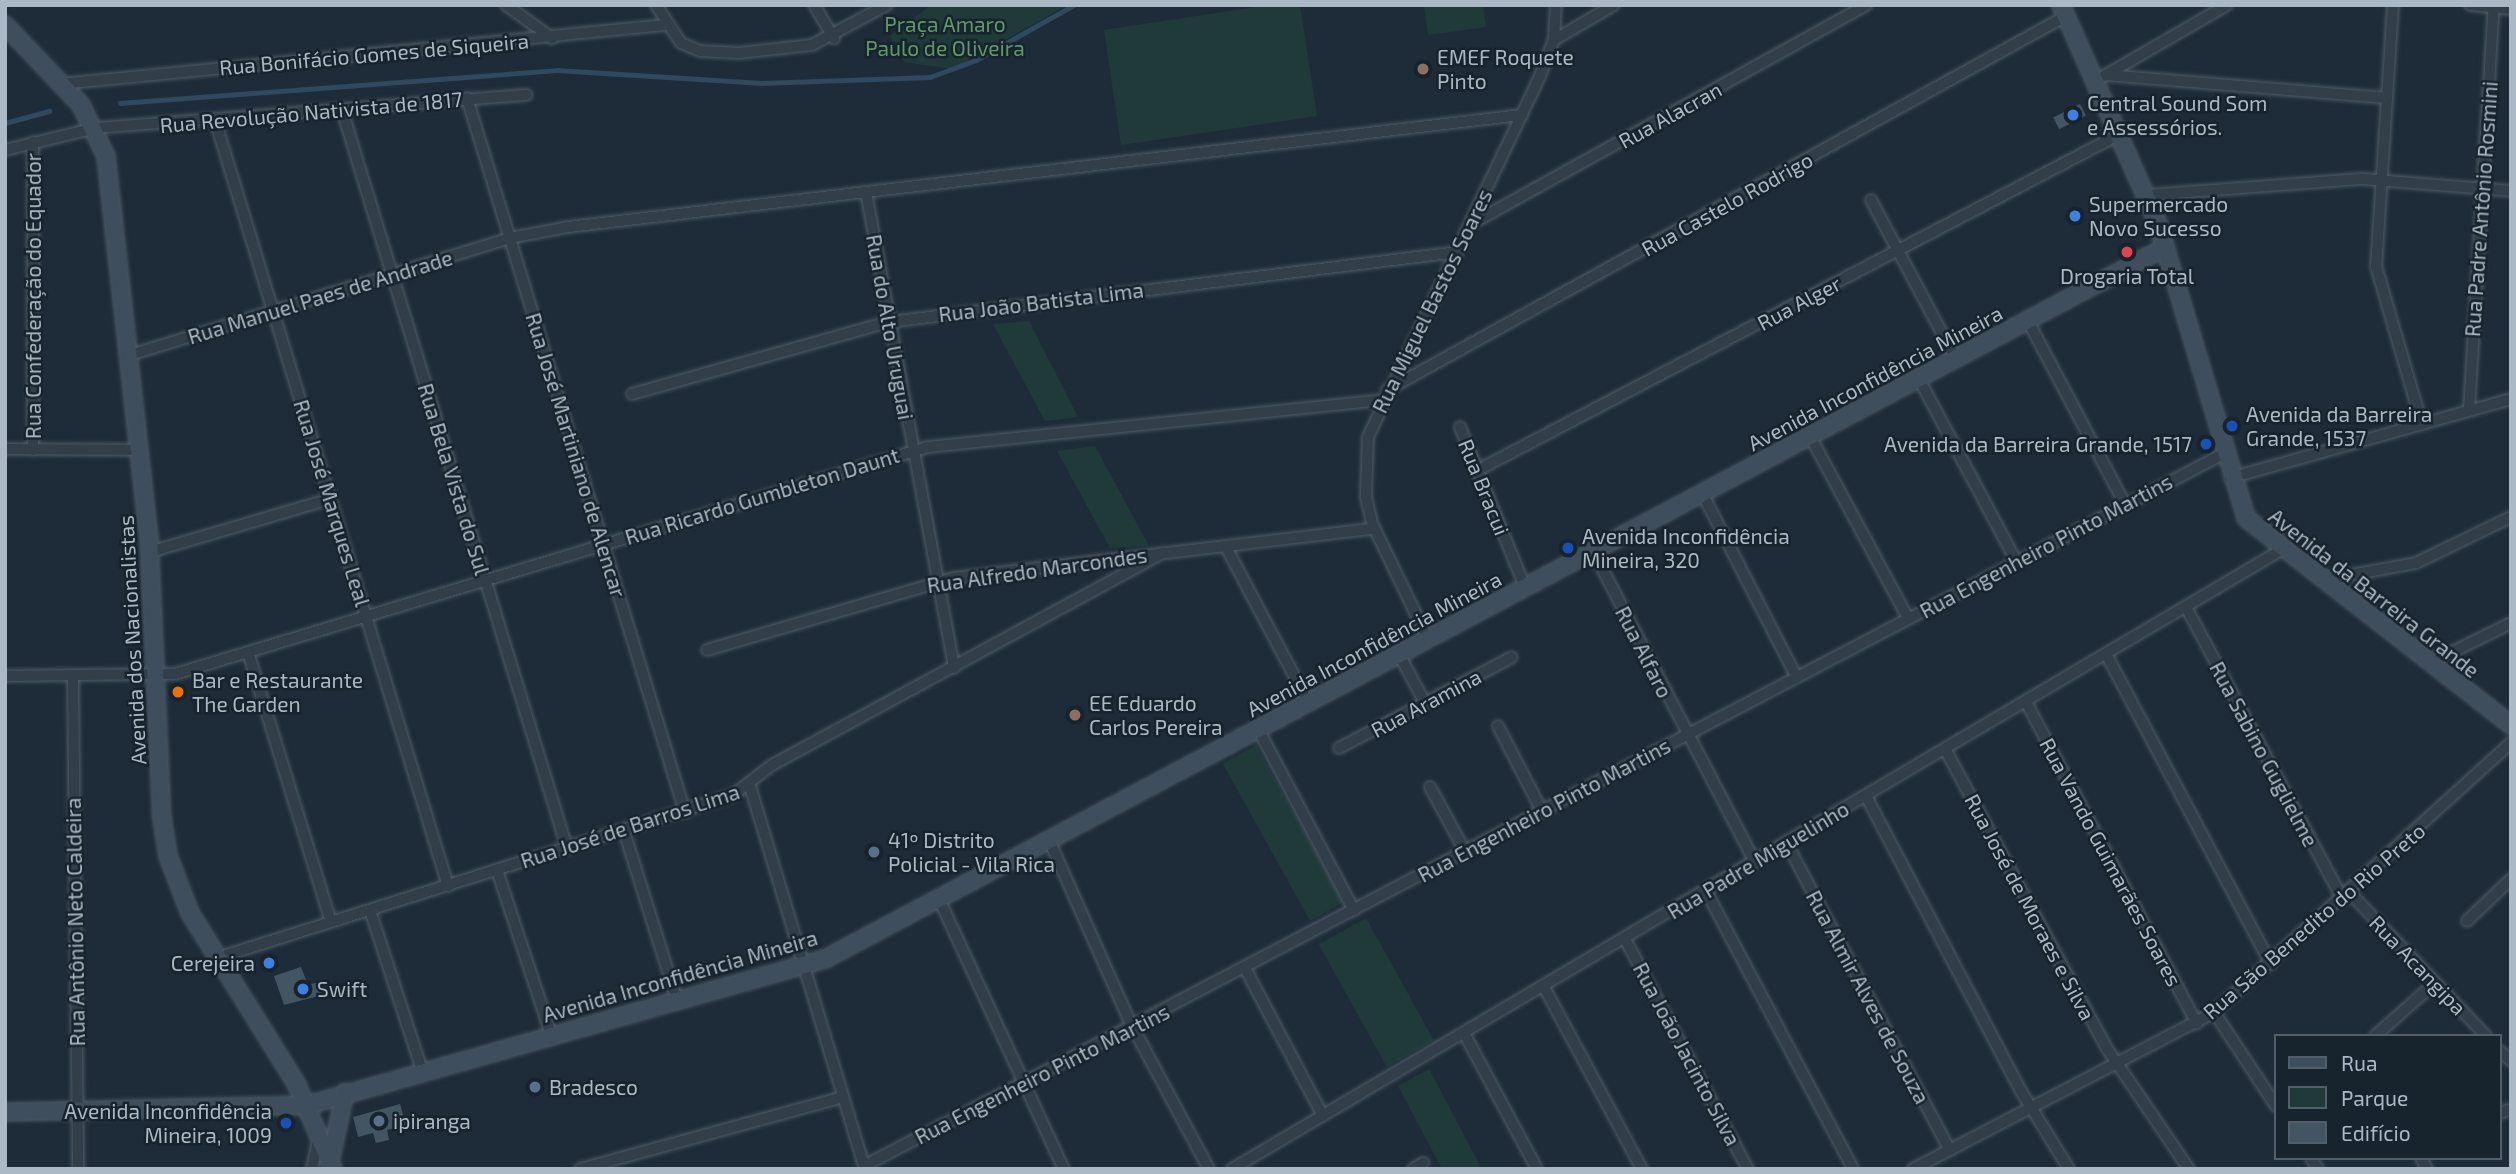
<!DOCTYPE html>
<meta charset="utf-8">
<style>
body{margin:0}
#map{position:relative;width:2516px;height:1174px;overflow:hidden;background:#1e2c39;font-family:"Exo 2",sans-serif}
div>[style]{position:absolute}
.green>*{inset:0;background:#203a3a;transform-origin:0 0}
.stream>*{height:4.5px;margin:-2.25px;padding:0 2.25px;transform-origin:2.25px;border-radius:2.25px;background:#2e4960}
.building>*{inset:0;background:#435463;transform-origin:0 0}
.roads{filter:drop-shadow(0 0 2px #4f5c67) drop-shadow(0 0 2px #4f5c67)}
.street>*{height:10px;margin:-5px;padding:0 5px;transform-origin:5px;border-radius:5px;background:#323e49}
.secondary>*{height:16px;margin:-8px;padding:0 8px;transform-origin:8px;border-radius:8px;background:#3f4e5d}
.dots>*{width:19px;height:19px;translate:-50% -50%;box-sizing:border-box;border:4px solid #17232d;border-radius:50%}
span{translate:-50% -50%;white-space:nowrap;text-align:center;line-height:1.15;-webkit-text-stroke:5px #17232d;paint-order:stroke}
.park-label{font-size:21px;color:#619868}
.street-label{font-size:21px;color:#abb9c6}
.poi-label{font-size:21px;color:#abb9c6}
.left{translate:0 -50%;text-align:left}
.right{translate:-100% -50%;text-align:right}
.frame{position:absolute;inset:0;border:7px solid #abb9c6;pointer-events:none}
.legend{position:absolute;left:2274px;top:1034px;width:228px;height:126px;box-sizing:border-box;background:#17232d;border:2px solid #525f6a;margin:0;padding:9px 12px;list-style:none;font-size:21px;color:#abb9c6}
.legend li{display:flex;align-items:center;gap:14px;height:35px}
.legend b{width:35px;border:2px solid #525f6a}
</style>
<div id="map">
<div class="green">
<div style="clip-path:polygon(931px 5px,1068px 5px,952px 69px,904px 62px,890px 36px)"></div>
<div style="clip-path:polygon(1269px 5px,1300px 5px,1317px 116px,1121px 145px,1104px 30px)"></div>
<div style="clip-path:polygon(1424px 5px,1483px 5px,1486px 27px,1428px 35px)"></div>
<div style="clip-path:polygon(1029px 321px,1078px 417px,1045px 421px,993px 324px)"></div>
<div style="clip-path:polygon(1095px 446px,1149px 546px,1110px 548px,1057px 451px)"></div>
<div style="left:1256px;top:745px;width:180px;height:38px;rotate:61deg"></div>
<div style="left:1366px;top:918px;width:140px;height:54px;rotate:61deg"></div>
<div style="clip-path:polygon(1429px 1069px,1482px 1169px,1442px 1169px,1398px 1086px)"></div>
</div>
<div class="stream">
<div style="left:120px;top:103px;width:438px;rotate:-4.3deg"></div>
<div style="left:557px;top:70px;width:205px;rotate:3.6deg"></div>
<div style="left:762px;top:83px;width:168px;rotate:-2deg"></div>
<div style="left:930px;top:77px;width:49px;rotate:-20.3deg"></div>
<div style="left:976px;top:60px;width:112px;rotate:-29.3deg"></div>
<div style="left:5px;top:123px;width:46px;rotate:-15.3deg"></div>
</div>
<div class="building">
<div style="left:2080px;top:104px;width:13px;height:30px;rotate:63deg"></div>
<div style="clip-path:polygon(301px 967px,308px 985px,326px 980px,330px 993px,284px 1005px,274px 976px)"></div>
<div style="clip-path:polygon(400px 1104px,406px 1125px,387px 1130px,389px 1140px,376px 1143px,373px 1133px,358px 1137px,353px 1117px)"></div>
</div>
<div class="roads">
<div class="street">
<div style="left:506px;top:5px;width:57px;rotate:35.7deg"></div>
<div style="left:656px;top:5px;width:45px;rotate:56.7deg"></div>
<div style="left:681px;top:43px;width:21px;rotate:23deg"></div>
<div style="left:700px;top:51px;width:39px;rotate:3deg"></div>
<div style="left:739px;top:53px;width:73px;rotate:-6.3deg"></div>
<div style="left:812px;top:45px;width:85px;rotate:-28.1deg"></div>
<div style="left:814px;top:5px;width:39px;rotate:59deg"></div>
<div style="left:2393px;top:5px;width:262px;rotate:93.7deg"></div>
<div style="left:2376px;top:266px;width:165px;rotate:73.8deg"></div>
<div style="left:2470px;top:5px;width:41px;rotate:5.6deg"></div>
<div style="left:1554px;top:40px;width:69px;rotate:-30.3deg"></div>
<div style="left:2106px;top:75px;width:282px;rotate:4.7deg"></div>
<div style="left:2104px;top:76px;width:142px;rotate:-30deg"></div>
<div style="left:60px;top:84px;width:608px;rotate:-5.57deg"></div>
<div style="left:467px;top:98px;width:747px;rotate:73.02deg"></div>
<div style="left:342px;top:110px;width:772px;rotate:73.04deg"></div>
<div style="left:215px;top:120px;width:801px;rotate:73.08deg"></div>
<div style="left:5px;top:150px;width:93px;rotate:-13.7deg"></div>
<div style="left:95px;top:128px;width:433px;rotate:-4.4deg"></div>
<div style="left:866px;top:192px;width:484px;rotate:79.5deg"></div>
<div style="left:2148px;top:195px;width:216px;rotate:-4.3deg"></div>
<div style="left:2363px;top:179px;width:148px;rotate:4.6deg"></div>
<div style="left:1871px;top:200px;width:180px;rotate:61.9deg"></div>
<div style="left:1473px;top:223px;width:450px;rotate:-29deg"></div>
<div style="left:2028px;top:321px;width:207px;rotate:62.1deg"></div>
<div style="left:130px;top:355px;width:398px;rotate:-17.1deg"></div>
<div style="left:510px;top:238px;width:59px;rotate:-10.7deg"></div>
<div style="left:568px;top:227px;width:961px;rotate:-6.7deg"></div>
<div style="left:1919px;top:379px;width:206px;rotate:61.9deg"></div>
<div style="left:1387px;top:390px;width:775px;rotate:-28.85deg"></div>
<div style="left:632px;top:394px;width:267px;rotate:-15.7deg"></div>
<div style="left:889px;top:322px;width:573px;rotate:-7.01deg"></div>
<div style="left:2469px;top:410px;width:404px;rotate:-86.5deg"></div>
<div style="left:1460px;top:427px;width:173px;rotate:67.9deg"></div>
<div style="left:1810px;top:436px;width:207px;rotate:61.7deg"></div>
<div style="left:5px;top:449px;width:135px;rotate:0.4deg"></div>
<div style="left:33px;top:450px;width:308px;rotate:-90deg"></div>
<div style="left:1478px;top:470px;width:725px;rotate:-27.63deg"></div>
<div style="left:2230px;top:478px;width:292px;rotate:-15.7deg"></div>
<div style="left:1702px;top:493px;width:206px;rotate:62.8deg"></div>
<div style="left:1226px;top:547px;width:175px;rotate:62.1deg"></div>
<div style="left:1593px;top:551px;width:351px;rotate:62.5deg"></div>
<div style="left:150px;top:552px;width:188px;rotate:-16.4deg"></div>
<div style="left:2324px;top:580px;width:94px;rotate:-10.5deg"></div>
<div style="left:2416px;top:563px;width:106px;rotate:-25.8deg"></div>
<div style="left:2186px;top:607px;width:332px;rotate:61.8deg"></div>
<div style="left:1428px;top:639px;width:129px;rotate:-115.8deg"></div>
<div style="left:1372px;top:523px;width:28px;rotate:-103deg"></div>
<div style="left:1366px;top:496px;width:59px;rotate:-88.1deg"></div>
<div style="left:1368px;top:437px;width:400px;rotate:-64.5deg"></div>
<div style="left:1540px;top:76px;width:39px;rotate:-69deg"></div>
<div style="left:1554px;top:40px;width:35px;rotate:-87deg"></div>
<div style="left:707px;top:650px;width:257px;rotate:-16.3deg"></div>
<div style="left:954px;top:578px;width:423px;rotate:-6.7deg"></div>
<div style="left:248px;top:652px;width:282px;rotate:72.9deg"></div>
<div style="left:1399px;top:654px;width:55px;rotate:62deg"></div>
<div style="left:2106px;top:654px;width:351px;rotate:62deg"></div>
<div style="left:2430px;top:663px;width:90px;rotate:-26.3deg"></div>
<div style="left:73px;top:675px;width:494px;rotate:89.4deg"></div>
<div style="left:5px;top:676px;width:170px;rotate:-0.7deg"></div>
<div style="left:175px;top:674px;width:786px;rotate:-16.78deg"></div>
<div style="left:928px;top:447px;width:456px;rotate:-5.9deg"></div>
<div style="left:2026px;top:702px;width:364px;rotate:62deg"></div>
<div style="left:1498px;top:726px;width:96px;rotate:62.6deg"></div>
<div style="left:1258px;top:729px;width:205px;rotate:62.1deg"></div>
<div style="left:1339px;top:748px;width:195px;rotate:-27.7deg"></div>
<div style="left:1945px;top:749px;width:342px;rotate:61.6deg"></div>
<div style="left:2108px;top:1050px;width:144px;rotate:55.8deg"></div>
<div style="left:750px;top:786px;width:400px;rotate:73.3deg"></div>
<div style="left:1430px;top:787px;width:73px;rotate:61.3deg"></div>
<div style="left:1866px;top:796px;width:333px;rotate:62.3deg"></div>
<div style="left:2021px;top:1091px;width:92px;rotate:58.4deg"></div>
<div style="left:624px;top:831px;width:177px;rotate:72.6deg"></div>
<div style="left:1049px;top:840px;width:197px;rotate:66deg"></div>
<div style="left:1129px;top:1020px;width:169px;rotate:61.8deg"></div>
<div style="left:1787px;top:844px;width:347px;rotate:62deg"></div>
<div style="left:497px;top:870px;width:173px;rotate:71.8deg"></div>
<div style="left:1706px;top:891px;width:314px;rotate:62.1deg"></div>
<div style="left:2350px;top:893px;width:197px;rotate:46.4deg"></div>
<div style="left:939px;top:899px;width:298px;rotate:65.2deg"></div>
<div style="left:370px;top:910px;width:168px;rotate:72deg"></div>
<div style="left:2467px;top:921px;width:61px;rotate:-43.7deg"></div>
<div style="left:1625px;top:939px;width:261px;rotate:61.9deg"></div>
<div style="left:217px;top:958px;width:541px;rotate:-17.53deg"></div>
<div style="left:733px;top:795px;width:49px;rotate:-37.6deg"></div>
<div style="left:772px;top:765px;width:445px;rotate:-28.5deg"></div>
<div style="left:1245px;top:968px;width:167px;rotate:62.2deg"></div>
<div style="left:1544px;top:987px;width:207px;rotate:61.7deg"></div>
<div style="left:2214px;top:1012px;width:113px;rotate:56.6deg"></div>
<div style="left:1464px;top:1033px;width:154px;rotate:61.8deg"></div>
<div style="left:2375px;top:1036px;width:80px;rotate:-41.5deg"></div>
<div style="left:2500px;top:1051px;width:15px;rotate:42deg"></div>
<div style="left:2500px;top:1113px;width:12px;rotate:-20deg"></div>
<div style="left:2311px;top:1158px;width:13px;rotate:58deg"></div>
<div style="left:2421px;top:1158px;width:13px;rotate:61deg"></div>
<div style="left:864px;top:1166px;width:1534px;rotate:-27.65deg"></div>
<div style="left:312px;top:1169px;width:35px;rotate:-78deg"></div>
<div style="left:580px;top:1169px;width:273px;rotate:-15.3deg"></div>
<div style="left:1232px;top:1169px;width:1220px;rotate:-30.54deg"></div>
<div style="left:1413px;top:1169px;width:12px;rotate:-31deg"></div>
<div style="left:1913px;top:1169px;width:339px;rotate:-27.5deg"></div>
<div style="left:2214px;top:1012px;width:401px;rotate:-42.2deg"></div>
</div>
<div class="secondary">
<div style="left:2061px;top:5px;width:240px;rotate:66.1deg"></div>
<div style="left:2158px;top:224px;width:307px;rotate:73.3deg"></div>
<div style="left:2246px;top:518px;width:336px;rotate:38deg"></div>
<div style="left:5px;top:25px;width:110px;rotate:46.5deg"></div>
<div style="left:81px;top:105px;width:57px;rotate:63.9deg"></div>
<div style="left:106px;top:156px;width:383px;rotate:83.6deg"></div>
<div style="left:149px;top:537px;width:281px;rotate:87.4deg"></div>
<div style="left:162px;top:818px;width:38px;rotate:81deg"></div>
<div style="left:168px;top:856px;width:61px;rotate:68.9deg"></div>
<div style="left:190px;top:913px;width:200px;rotate:58.1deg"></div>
<div style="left:296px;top:1083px;width:94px;rotate:66.7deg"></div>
<div style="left:5px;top:1112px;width:303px;rotate:-1.3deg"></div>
<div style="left:308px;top:1105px;width:537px;rotate:-15.77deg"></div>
<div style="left:825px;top:959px;width:1518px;rotate:-27.97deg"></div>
<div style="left:331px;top:1157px;width:66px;rotate:-77.8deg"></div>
</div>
</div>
<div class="dots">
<div style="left:1423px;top:69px;background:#8d6e63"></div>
<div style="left:2073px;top:115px;background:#3f7fe0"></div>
<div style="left:2075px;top:216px;background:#3f7fe0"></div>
<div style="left:2127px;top:252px;background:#e0444e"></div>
<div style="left:2232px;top:426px;background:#1a4fb4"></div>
<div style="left:2206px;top:444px;background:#1a4fb4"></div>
<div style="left:1568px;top:548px;background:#1a4fb4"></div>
<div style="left:178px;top:692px;background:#e8710a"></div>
<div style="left:1075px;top:715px;background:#8d6e63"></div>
<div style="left:874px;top:852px;background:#5c6f8a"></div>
<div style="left:269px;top:963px;background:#3f7fe0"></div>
<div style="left:303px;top:989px;background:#3f7fe0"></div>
<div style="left:535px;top:1087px;background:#5c6f8a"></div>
<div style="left:379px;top:1121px;background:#5c6f8a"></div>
<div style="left:286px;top:1123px;background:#1a4fb4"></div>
</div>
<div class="park-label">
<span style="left:945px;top:36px">Praça Amaro<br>Paulo de Oliveira</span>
</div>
<div class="street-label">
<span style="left:374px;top:54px;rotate:-5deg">Rua Bonifácio Gomes de Siqueira</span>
<span style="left:311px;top:112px;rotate:-5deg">Rua Revolução Nativista de 1817</span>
<span style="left:1670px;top:115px;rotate:-29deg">Rua Alacran</span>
<span style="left:1727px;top:204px;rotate:-29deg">Rua Castelo Rodrigo</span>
<span style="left:2481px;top:209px;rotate:-86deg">Rua Padre Antônio Rosmini</span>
<span style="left:33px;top:296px;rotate:-90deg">Rua Confederação do Equador</span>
<span style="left:320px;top:297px;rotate:-17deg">Rua Manuel Paes de Andrade</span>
<span style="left:1432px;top:301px;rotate:-64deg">Rua Miguel Bastos Soares</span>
<span style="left:1041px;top:302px;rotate:-7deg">Rua João Batista Lima</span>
<span style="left:1799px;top:303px;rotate:-28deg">Rua Alger</span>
<span style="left:890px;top:327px;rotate:80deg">Rua do Alto Uruguai</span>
<span style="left:1875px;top:378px;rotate:-28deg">Avenida Inconfidência Mineira</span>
<span style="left:576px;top:455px;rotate:73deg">Rua José Martiniano de Alencar</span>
<span style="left:454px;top:479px;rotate:73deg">Rua Bela Vista do Sul</span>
<span style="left:1484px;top:487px;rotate:68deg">Rua Bracui</span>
<span style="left:762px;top:496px;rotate:-17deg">Rua Ricardo Gumbleton Daunt</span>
<span style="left:332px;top:503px;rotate:73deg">Rua José Marques Leal</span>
<span style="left:2046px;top:546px;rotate:-28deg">Rua Engenheiro Pinto Martins</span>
<span style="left:1037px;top:570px;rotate:-8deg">Rua Alfredo Marcondes</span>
<span style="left:2374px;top:593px;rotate:38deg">Avenida da Barreira Grande</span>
<span style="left:132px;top:640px;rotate:-93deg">Avenida dos Nacionalistas</span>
<span style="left:1374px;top:644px;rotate:-28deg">Avenida Inconfidência Mineira</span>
<span style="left:1644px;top:652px;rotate:63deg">Rua Alfaro</span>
<span style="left:1426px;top:703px;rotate:-28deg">Rua Aramina</span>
<span style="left:2264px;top:754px;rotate:62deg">Rua Sabino Guglielme</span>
<span style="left:1544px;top:810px;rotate:-28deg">Rua Engenheiro Pinto Martins</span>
<span style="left:630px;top:826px;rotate:-18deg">Rua José de Barros Lima</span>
<span style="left:1758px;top:860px;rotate:-31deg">Rua Padre Miguelinho</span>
<span style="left:2111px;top:862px;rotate:62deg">Rua Vando Guimarães Soares</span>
<span style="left:2030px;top:907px;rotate:62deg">Rua José de Moraes e Silva</span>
<span style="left:2314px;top:921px;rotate:-41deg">Rua São Benedito do Rio Preto</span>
<span style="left:75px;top:922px;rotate:-91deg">Rua Antônio Neto Caldeira</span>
<span style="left:2418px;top:965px;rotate:46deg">Rua Acangipa</span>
<span style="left:680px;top:976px;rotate:-16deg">Avenida Inconfidência Mineira</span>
<span style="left:1868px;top:997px;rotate:62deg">Rua Almir Alves de Souza</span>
<span style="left:1687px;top:1054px;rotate:62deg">Rua João Jacinto Silva</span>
<span style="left:1042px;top:1074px;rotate:-27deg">Rua Engenheiro Pinto Martins</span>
</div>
<div class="poi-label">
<span class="left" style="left:1437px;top:69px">EMEF Roquete<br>Pinto</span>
<span class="left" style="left:2087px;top:115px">Central Sound Som<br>e Assessórios.</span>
<span class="left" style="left:2089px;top:216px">Supermercado<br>Novo Sucesso</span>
<span style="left:2127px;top:276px">Drogaria Total</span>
<span class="left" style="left:2246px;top:426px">Avenida da Barreira<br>Grande, 1537</span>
<span class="right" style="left:2192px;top:444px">Avenida da Barreira Grande, 1517</span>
<span class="left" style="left:1582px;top:548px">Avenida Inconfidência<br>Mineira, 320</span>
<span class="left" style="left:192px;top:692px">Bar e Restaurante<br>The Garden</span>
<span class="left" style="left:1089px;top:715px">EE Eduardo<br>Carlos Pereira</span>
<span class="left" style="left:888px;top:852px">41º Distrito<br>Policial - Vila Rica</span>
<span class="right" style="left:255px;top:963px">Cerejeira</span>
<span class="left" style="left:317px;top:989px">Swift</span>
<span class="left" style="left:549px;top:1087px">Bradesco</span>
<span class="right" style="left:272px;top:1123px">Avenida Inconfidência<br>Mineira, 1009</span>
<span class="left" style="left:393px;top:1121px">ipiranga</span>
</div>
<div class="frame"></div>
<ul class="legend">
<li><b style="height:9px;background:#3f4e5d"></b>Rua</li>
<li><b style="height:19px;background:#203a3a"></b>Parque</li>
<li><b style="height:19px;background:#435463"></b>Edifício</li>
</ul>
</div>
